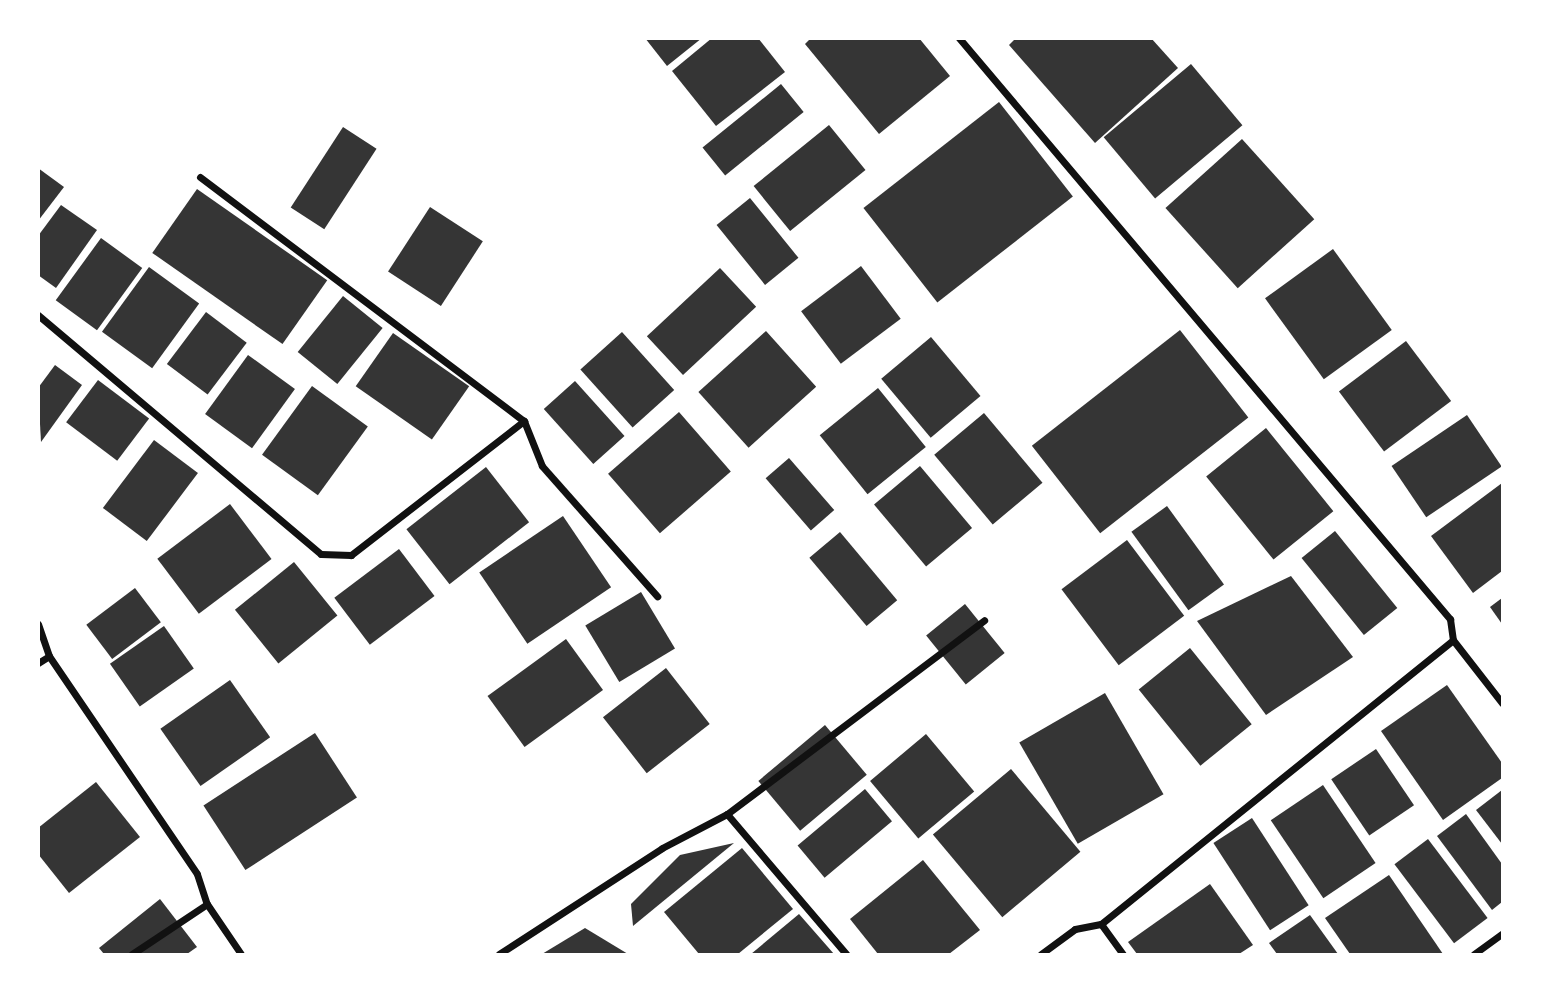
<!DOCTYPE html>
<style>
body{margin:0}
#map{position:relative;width:1541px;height:993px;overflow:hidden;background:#fff;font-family:Lato,sans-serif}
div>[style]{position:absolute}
.building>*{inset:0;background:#353535;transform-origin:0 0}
.minor>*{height:7px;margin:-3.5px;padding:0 3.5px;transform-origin:3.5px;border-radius:3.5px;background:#111}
span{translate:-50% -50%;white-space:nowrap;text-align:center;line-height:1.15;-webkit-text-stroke:7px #fff;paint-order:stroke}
.frame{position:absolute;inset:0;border:40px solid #fff;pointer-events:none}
</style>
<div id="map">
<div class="building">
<div style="clip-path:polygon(645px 38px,702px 38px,667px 66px)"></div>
<div style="clip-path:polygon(712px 38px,758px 38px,785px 72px,716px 126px,672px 71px)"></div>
<div style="clip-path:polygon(811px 38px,919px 38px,950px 76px,879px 134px,805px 44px)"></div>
<div style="clip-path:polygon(1016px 38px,1151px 38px,1178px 68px,1095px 143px,1009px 45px)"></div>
<div style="left:1191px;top:64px;width:80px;height:114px;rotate:50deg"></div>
<div style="left:781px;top:84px;width:36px;height:101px;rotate:51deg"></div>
<div style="left:999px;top:102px;width:120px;height:172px;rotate:52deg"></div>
<div style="left:829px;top:125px;width:58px;height:97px;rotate:51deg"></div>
<div style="left:343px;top:127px;width:40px;height:96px;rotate:33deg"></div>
<div style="left:1242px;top:139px;width:108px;height:103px;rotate:48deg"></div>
<div style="clip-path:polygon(38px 168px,64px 187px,38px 221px)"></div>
<div style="left:197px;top:189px;width:159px;height:78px;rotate:35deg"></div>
<div style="left:750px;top:198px;width:77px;height:43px;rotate:51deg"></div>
<div style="clip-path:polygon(61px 205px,97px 230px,56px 288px,38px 275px,38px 236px)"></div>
<div style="left:430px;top:207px;width:63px;height:77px;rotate:33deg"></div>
<div style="left:101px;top:238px;width:51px;height:77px;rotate:36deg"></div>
<div style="left:1333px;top:249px;width:100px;height:84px;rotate:54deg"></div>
<div style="left:861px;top:266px;width:66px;height:75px;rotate:53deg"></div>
<div style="left:149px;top:267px;width:62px;height:80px;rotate:36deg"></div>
<div style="left:720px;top:268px;width:53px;height:100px;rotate:47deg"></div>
<div style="left:343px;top:296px;width:51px;height:72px;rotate:39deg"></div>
<div style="left:206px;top:312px;width:51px;height:65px;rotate:37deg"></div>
<div style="left:1180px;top:330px;width:111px;height:188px;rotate:52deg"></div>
<div style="left:766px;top:331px;width:75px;height:91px;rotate:48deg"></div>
<div style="left:622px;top:332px;width:78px;height:56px;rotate:48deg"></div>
<div style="left:393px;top:333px;width:93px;height:65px;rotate:35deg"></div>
<div style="left:931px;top:337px;width:77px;height:65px;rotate:50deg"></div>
<div style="left:1406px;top:341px;width:75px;height:84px;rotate:53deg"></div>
<div style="left:248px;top:355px;width:58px;height:73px;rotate:36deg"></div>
<div style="clip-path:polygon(55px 365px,82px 385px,41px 442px,38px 388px)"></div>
<div style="left:98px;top:380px;width:64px;height:53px;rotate:37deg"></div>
<div style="left:575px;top:381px;width:74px;height:42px;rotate:48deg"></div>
<div style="left:312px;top:386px;width:69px;height:85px;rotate:36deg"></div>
<div style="left:878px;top:388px;width:76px;height:75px;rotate:51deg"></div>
<div style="left:679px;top:412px;width:79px;height:94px;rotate:49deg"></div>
<div style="left:984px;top:413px;width:91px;height:65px;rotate:50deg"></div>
<div style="left:1467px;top:415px;width:62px;height:91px;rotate:56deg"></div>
<div style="left:1266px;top:428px;width:107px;height:77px;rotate:51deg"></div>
<div style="left:154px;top:440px;width:55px;height:85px;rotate:37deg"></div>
<div style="left:789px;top:458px;width:69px;height:31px;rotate:49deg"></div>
<div style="left:920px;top:466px;width:81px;height:60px;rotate:50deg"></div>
<div style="left:486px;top:467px;width:70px;height:101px;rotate:52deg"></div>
<div style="clip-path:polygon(1502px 483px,1502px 571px,1473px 593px,1431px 536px)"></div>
<div style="left:230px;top:504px;width:69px;height:91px;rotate:53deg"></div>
<div style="left:1167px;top:506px;width:97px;height:44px;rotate:54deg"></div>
<div style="left:563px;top:516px;width:86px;height:101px;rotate:56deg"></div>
<div style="left:1335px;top:531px;width:99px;height:43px;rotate:51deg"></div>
<div style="left:840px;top:532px;width:89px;height:40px;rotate:50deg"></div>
<div style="left:1127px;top:540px;width:95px;height:82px;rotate:53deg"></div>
<div style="left:399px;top:549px;width:59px;height:81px;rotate:53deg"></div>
<div style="left:294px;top:562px;width:69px;height:76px;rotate:51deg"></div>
<div style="clip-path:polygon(1291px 576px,1353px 657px,1266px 715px,1197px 621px)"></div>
<div style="left:135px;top:588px;width:43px;height:61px;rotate:53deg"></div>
<div style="left:641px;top:592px;width:66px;height:65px;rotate:59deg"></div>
<div style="clip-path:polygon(1502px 598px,1502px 624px,1490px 607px)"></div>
<div style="left:965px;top:604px;width:63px;height:50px;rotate:51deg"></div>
<div style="left:164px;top:626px;width:52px;height:66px;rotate:55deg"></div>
<div style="left:566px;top:639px;width:63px;height:97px;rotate:54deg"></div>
<div style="left:1190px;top:648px;width:98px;height:66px;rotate:51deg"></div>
<div style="left:666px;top:668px;width:71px;height:80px;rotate:52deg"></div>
<div style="left:230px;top:680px;width:70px;height:85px;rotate:55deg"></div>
<div style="clip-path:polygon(1447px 685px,1502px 763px,1502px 778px,1443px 820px,1381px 731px)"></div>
<div style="left:1105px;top:693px;width:117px;height:99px;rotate:60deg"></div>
<div style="left:825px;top:725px;width:65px;height:87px;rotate:50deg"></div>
<div style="left:315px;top:733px;width:77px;height:133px;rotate:57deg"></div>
<div style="left:926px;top:734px;width:75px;height:73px;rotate:50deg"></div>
<div style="left:1376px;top:749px;width:68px;height:54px;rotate:56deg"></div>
<div style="left:1011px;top:769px;width:108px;height:102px;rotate:50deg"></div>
<div style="clip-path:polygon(96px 782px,140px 837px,69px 893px,38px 854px,38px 828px)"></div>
<div style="left:1323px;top:785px;width:94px;height:63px;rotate:56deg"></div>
<div style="left:865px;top:789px;width:42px;height:88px;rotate:50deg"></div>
<div style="clip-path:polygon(1502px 790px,1502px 844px,1476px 810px)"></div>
<div style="clip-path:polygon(1466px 814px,1502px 864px,1502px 902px,1492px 910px,1437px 836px)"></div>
<div style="left:1252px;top:818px;width:104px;height:46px;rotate:57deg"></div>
<div style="left:1428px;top:839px;width:99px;height:42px;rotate:53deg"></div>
<div style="clip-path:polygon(734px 843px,633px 926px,631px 904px,680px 855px)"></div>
<div style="clip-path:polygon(742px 848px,793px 909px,738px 954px,699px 954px,664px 912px)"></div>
<div style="clip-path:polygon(923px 860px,980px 930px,949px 954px,878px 954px,850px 919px)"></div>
<div style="clip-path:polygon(1389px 875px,1443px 954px,1350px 954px,1325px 918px)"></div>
<div style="clip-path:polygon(1210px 884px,1253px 945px,1239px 954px,1137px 954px,1128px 942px)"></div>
<div style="clip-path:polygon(160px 899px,197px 947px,187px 954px,104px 954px,99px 948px)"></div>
<div style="clip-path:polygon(799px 914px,834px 954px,751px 954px)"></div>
<div style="clip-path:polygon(1310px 915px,1338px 954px,1277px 954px,1269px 943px)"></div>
<div style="clip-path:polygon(585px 928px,628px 954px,542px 954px)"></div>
</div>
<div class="minor">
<div style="left:959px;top:38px;width:761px;rotate:49.8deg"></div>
<div style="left:1450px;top:619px;width:21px;rotate:82deg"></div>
<div style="left:1453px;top:640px;width:80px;rotate:52.1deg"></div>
<div style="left:200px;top:177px;width:406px;rotate:37deg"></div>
<div style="left:524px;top:421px;width:48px;rotate:68.2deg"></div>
<div style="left:542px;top:466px;width:174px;rotate:48.5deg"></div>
<div style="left:38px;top:315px;width:370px;rotate:40.2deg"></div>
<div style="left:321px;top:554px;width:30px;rotate:2deg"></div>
<div style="left:351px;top:555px;width:219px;rotate:-37.8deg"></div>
<div style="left:38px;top:624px;width:34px;rotate:71deg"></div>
<div style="left:49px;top:656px;width:263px;rotate:55.8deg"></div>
<div style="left:197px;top:874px;width:32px;rotate:72deg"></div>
<div style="left:207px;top:904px;width:60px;rotate:55.8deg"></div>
<div style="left:38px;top:663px;width:13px;rotate:-32deg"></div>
<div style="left:727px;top:814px;width:184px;rotate:49.6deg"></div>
<div style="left:1101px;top:924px;width:37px;rotate:54deg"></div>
<div style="left:132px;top:954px;width:90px;rotate:-33.7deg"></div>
<div style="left:499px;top:954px;width:194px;rotate:-33deg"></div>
<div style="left:662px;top:848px;width:73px;rotate:-27.6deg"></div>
<div style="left:727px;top:814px;width:322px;rotate:-37deg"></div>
<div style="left:1041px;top:954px;width:42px;rotate:-36.3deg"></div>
<div style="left:1075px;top:929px;width:26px;rotate:-11deg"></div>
<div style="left:1101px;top:924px;width:452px;rotate:-38.9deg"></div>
<div style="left:1474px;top:954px;width:34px;rotate:-36deg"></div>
</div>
<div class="frame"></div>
</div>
